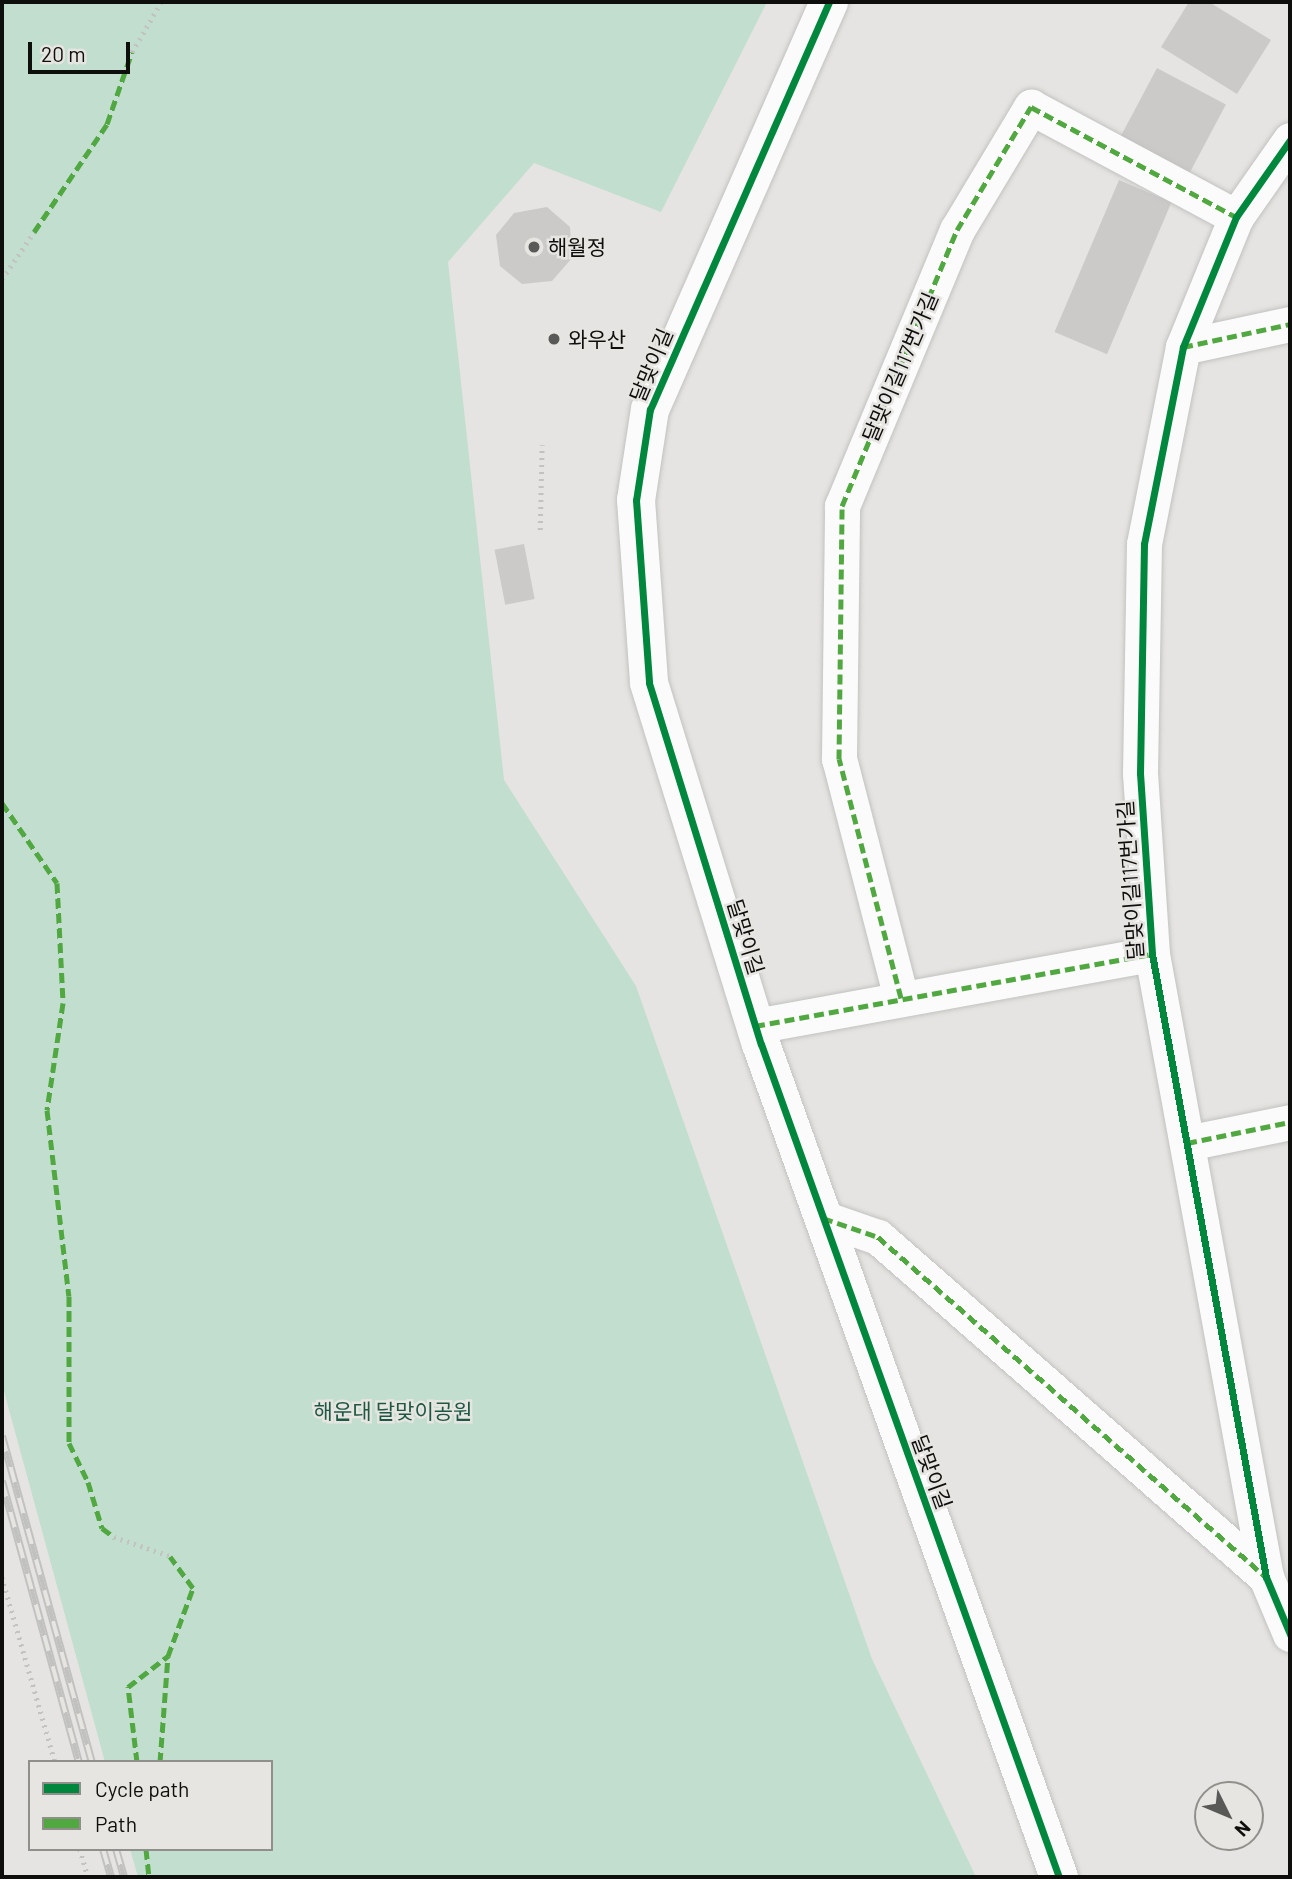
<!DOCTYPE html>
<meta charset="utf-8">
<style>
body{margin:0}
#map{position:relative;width:1292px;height:1879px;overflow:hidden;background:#e5e4e2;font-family:Barlow,"Noto Sans KR",sans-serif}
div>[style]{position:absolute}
.green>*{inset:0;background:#c1decf}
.building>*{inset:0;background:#cccac9;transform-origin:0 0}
.path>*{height:4.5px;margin-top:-2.25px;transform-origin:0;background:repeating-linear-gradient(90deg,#c2c2c1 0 2px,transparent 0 7px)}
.roads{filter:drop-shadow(0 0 2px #c2c2c0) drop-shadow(0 0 2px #c2c2c0)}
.minor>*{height:35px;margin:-17.5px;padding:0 17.5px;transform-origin:17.5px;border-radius:17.5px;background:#fbfbfb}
.tertiary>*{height:38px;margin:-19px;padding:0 19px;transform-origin:19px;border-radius:19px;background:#fbfbfb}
.rail>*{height:8px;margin-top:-4px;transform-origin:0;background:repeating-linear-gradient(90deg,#e6e5e1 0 16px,#c1c1c0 0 32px);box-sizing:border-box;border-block:2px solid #c1c1c0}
.quiet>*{height:5px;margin-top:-2.5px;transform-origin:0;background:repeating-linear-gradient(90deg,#51a841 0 10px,transparent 0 15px)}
.cycleway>*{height:7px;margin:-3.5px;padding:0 3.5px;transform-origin:3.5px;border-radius:3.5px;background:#00873e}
.dots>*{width:19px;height:19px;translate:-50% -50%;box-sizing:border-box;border:4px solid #e6e5e1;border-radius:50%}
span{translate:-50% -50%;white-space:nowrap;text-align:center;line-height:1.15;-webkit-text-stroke:5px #e6e5e1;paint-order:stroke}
.poi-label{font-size:21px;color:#0e0e0c}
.left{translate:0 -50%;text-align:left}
.street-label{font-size:21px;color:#0e0e0c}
.park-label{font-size:21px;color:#1c5842}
.frame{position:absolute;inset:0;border:4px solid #0e0e0c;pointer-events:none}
.legend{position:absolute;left:28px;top:1760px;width:245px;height:91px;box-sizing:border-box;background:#e6e5e1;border:2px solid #908f8c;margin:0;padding:9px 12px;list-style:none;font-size:21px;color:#0e0e0c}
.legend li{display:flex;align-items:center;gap:14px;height:35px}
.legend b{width:35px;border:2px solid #908f8c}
.north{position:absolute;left:1194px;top:1781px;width:70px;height:70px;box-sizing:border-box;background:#e6e5e1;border:2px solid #908f8c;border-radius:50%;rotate:133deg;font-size:19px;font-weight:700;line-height:28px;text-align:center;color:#0e0e0c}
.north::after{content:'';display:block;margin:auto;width:24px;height:32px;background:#595957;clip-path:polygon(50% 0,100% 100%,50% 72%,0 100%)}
.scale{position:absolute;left:28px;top:42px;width:102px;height:32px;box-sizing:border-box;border:4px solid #0e0e0c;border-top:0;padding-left:9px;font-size:21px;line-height:24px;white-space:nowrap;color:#0e0e0c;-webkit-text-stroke:5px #e6e5e1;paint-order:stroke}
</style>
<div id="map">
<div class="green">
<div style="clip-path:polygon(2px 2px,767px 2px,661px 212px,534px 163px,448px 262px,504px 780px,636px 986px,872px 1659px,976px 1877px,138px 1877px,130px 1849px,271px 1849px,271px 1762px,105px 1762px,2px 1384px)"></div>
</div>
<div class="building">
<div style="clip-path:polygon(1189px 2px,1209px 2px,1271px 40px,1237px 94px,1161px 47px)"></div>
<div style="left:1157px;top:68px;width:78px;height:81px;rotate:28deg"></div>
<div style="left:1119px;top:180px;width:57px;height:165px;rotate:23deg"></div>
<div style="clip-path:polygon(547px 207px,570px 227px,572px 258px,552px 281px,522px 284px,500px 266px,496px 235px,514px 213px)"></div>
<div style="left:524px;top:544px;width:56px;height:30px;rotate:79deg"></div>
</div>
<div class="path">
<div style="left:132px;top:52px;width:58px;rotate:-59.9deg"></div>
<div style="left:2px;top:279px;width:57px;rotate:-55.8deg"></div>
<div style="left:540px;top:530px;width:85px;rotate:-88.7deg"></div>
<div style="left:114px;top:1537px;width:59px;rotate:18.7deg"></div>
<div style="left:2px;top:1577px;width:192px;rotate:74deg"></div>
<div style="left:80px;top:1849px;width:29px;rotate:74deg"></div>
</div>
<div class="roads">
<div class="minor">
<div style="left:1290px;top:140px;width:94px;rotate:125deg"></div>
<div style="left:1236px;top:217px;width:140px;rotate:112.2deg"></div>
<div style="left:1183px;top:347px;width:201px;rotate:101.2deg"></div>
<div style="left:1144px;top:544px;width:229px;rotate:91deg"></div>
<div style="left:1140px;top:773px;width:181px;rotate:86.2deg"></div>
<div style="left:1152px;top:954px;width:633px;rotate:79.63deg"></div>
<div style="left:1266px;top:1577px;width:62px;rotate:67.2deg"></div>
<div style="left:1183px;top:347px;width:109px;rotate:-12.1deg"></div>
<div style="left:901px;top:998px;width:247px;rotate:-104.5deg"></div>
<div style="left:839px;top:759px;width:253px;rotate:-89.3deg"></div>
<div style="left:842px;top:506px;width:299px;rotate:-67.4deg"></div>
<div style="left:957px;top:230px;width:144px;rotate:-59deg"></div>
<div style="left:1031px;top:107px;width:233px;rotate:28.2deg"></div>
<div style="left:755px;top:1026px;width:403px;rotate:-10.3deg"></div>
<div style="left:1187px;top:1143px;width:105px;rotate:-11.5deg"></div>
<div style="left:823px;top:1218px;width:58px;rotate:19.1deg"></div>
<div style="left:878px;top:1237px;width:516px;rotate:41.23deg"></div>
</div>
<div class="tertiary">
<div style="left:829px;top:2px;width:445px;rotate:113.7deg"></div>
<div style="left:650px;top:409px;width:92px;rotate:98.7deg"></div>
<div style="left:636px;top:500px;width:183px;rotate:85.9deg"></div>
<div style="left:649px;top:683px;width:378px;rotate:72.8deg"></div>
<div style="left:761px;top:1044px;width:885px;rotate:70.32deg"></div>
</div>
</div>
<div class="rail">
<div style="left:2px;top:1436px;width:338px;rotate:74.6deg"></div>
<div style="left:2px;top:1481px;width:291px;rotate:74.7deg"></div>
<div style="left:103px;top:1849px;width:29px;rotate:74deg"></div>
<div style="left:116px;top:1849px;width:29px;rotate:74deg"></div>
</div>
<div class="quiet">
<div style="left:34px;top:232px;width:130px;rotate:-55.9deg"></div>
<div style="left:107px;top:124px;width:76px;rotate:-70.9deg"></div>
<div style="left:1183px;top:347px;width:109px;rotate:-12.1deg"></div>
<div style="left:2px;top:803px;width:97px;rotate:55.5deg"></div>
<div style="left:57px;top:883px;width:120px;rotate:87.1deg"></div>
<div style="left:63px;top:1003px;width:108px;rotate:98.5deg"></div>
<div style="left:47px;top:1110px;width:187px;rotate:83.3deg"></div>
<div style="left:69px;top:1296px;width:147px;rotate:90deg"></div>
<div style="left:69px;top:1443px;width:43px;rotate:64deg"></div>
<div style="left:88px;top:1482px;width:48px;rotate:73.1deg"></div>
<div style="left:102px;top:1528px;width:15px;rotate:37deg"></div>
<div style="left:901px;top:998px;width:247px;rotate:-104.5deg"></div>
<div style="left:839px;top:759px;width:253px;rotate:-89.3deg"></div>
<div style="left:842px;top:506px;width:299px;rotate:-67.4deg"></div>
<div style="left:957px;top:230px;width:144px;rotate:-59deg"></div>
<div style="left:1031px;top:107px;width:233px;rotate:28.2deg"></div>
<div style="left:755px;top:1026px;width:403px;rotate:-10.3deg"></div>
<div style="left:1187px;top:1143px;width:105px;rotate:-11.5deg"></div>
<div style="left:823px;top:1218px;width:58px;rotate:19.1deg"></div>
<div style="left:878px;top:1237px;width:516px;rotate:41.23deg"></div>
<div style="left:137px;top:1762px;width:76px;rotate:-96.8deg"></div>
<div style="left:128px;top:1687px;width:51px;rotate:-37.8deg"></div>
<div style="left:160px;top:1762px;width:106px;rotate:-85.7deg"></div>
<div style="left:168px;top:1656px;width:72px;rotate:-69.8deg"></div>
<div style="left:193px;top:1588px;width:39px;rotate:-126deg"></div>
<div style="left:146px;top:1849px;width:28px;rotate:84deg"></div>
</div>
<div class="cycleway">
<div style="left:829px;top:2px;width:445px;rotate:113.7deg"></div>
<div style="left:650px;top:409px;width:92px;rotate:98.7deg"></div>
<div style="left:636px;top:500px;width:183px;rotate:85.9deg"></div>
<div style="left:649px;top:683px;width:378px;rotate:72.8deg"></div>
<div style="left:761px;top:1044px;width:885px;rotate:70.32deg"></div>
<div style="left:1290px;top:140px;width:94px;rotate:125deg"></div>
<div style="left:1236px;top:217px;width:140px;rotate:112.2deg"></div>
<div style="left:1183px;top:347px;width:201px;rotate:101.2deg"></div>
<div style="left:1144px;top:544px;width:229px;rotate:91deg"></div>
<div style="left:1140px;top:773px;width:181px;rotate:86.2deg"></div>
<div style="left:1152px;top:954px;width:633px;rotate:79.63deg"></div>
<div style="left:1266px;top:1577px;width:62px;rotate:67.2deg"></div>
</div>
<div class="dots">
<div style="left:534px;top:247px;background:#595957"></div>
<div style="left:554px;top:339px;background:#595957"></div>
</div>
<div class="poi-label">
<span class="left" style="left:548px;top:247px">해월정</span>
<span class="left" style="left:568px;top:339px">와우산</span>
</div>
<div class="street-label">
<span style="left:651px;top:365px;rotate:-67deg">달맞이길</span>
<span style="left:900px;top:367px;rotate:-67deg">달맞이길117번가길</span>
<span style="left:1130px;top:880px;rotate:-94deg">달맞이길117번가길</span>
<span style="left:746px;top:937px;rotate:73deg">달맞이길</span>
<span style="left:932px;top:1472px;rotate:70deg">달맞이길</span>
</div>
<div class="park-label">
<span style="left:393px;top:1411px">해운대 달맞이공원</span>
</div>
<div class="frame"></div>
<ul class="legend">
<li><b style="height:9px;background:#00873e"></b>Cycle path</li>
<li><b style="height:9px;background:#51a841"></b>Path</li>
</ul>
<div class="north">N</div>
<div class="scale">20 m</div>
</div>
